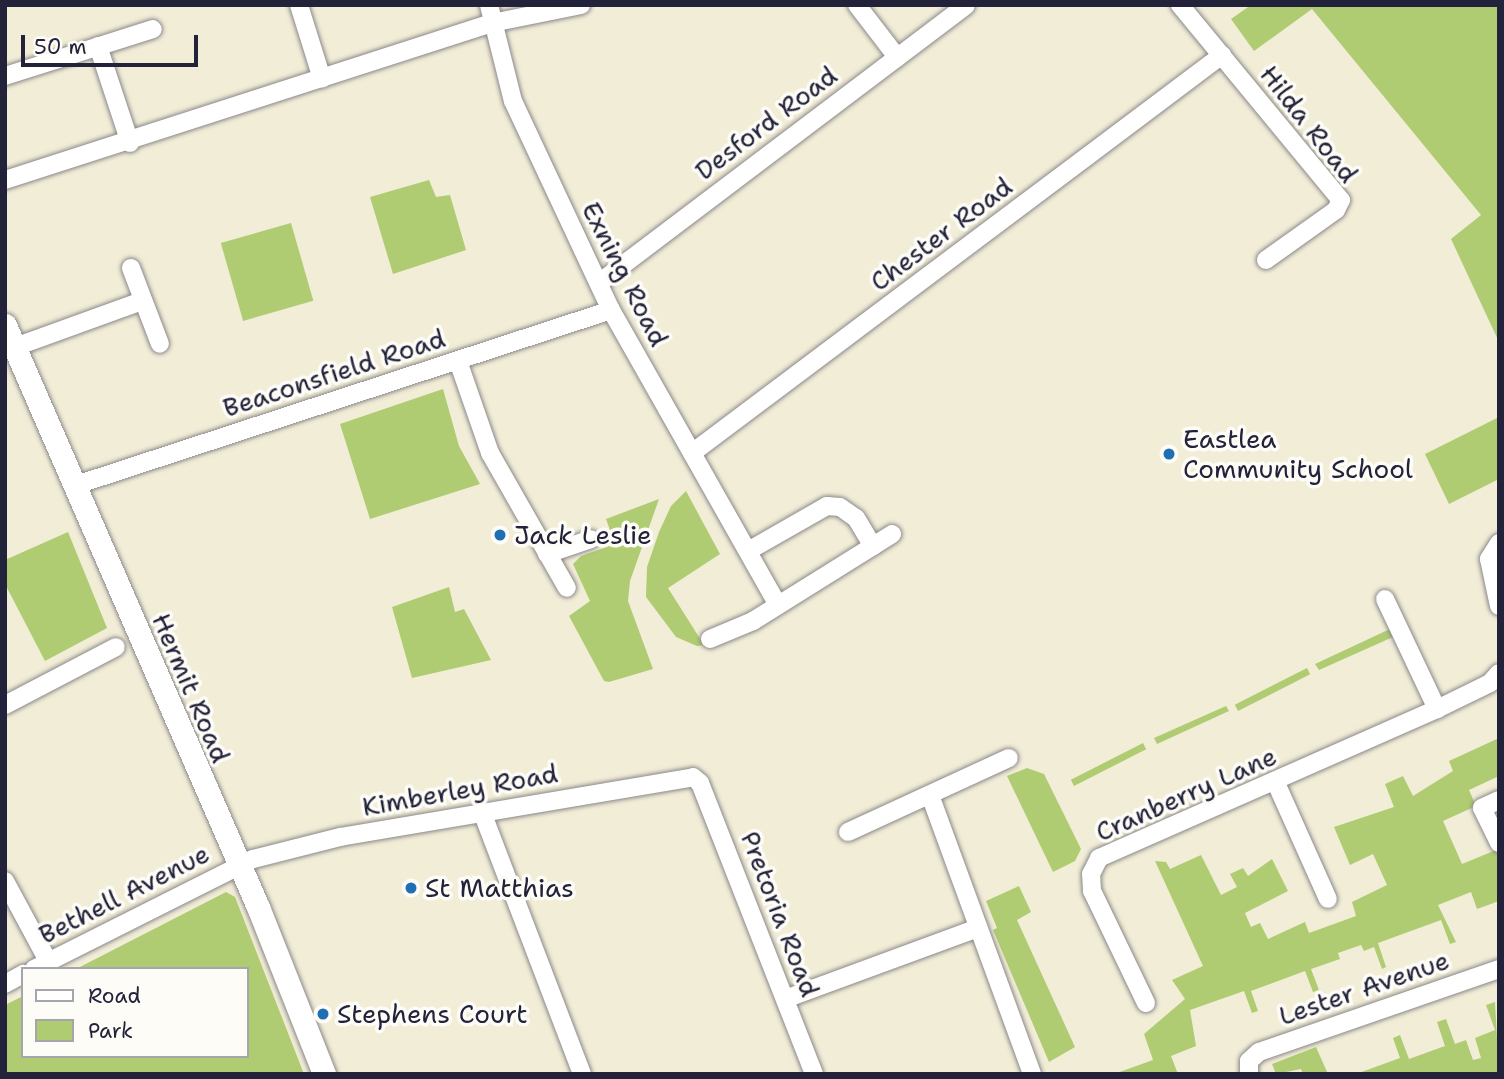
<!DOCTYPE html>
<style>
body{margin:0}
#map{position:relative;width:1504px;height:1079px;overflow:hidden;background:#f2edd7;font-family:"Shantell Sans",sans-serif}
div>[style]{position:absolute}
.green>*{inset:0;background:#afcc72;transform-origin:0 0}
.roads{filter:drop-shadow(0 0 2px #8a8889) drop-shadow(0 0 2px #8a8889)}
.minor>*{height:18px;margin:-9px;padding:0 9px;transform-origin:9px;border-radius:9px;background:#fff}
.tertiary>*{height:23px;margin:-11.5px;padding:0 11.5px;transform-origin:11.5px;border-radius:11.5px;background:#fff}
.dots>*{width:19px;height:19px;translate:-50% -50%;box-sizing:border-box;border:4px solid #fdfcf7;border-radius:50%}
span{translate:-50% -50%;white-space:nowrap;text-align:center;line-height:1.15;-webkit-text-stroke:7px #fdfcf7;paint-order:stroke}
.street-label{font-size:26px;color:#22223b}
.poi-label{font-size:26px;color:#22223b}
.left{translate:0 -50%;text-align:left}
.frame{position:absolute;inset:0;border:7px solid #22223b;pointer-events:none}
.legend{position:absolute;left:21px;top:967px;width:228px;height:91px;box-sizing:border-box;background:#fdfcf7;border:2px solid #a5a5ac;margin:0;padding:9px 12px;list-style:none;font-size:21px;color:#22223b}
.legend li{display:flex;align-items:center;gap:14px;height:35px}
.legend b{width:35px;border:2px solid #a5a5ac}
.scale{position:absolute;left:21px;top:35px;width:177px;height:32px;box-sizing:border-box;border:4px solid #22223b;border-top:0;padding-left:9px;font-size:21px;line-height:24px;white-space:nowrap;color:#22223b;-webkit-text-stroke:5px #fdfcf7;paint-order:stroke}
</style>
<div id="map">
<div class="green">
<div style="clip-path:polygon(1251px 5px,1499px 5px,1499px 342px,1451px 239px,1481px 215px,1312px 9px,1254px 51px,1231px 19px)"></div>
<div style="clip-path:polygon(429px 180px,436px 197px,450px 195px,466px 250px,393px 274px,370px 197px)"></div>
<div style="left:291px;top:223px;width:81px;height:73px;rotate:74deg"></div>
<div style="clip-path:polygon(443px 389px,459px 446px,480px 484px,370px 519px,340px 424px)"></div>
<div style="clip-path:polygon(1499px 417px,1499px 479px,1449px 504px,1425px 454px)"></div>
<div style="clip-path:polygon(686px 491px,720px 554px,668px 588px,704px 645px,697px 646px,676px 637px,646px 597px,647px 567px,659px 532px,671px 506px)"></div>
<div style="clip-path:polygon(659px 499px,630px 581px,628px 601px,653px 669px,609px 682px,604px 681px,569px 616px,590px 601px,573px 564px,581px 556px,615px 544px,606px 519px)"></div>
<div style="clip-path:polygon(68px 532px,107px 628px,45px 661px,5px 584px,5px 560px)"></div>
<div style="clip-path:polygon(449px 587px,455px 612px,464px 609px,491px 660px,412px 678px,392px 607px)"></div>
<div style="clip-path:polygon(1390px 629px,1393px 637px,1319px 670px,1315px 664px)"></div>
<div style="left:1307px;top:668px;width:7px;height:81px;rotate:63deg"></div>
<div style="clip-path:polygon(1226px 706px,1229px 711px,1157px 744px,1154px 738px)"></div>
<div style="clip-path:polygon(1499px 738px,1499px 776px,1469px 790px,1476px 806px,1443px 821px,1462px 864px,1496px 850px,1499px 860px,1499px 901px,1477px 909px,1471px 892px,1438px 905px,1456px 942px,1450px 944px,1441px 920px,1378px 943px,1386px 967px,1382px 969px,1374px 947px,1364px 951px,1361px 945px,1338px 953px,1340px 959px,1311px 969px,1319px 990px,1313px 992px,1305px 971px,1251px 991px,1258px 1011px,1252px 1013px,1244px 991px,1190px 1010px,1196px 1046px,1171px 1056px,1178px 1074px,1114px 1074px,1153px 1060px,1144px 1034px,1185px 999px,1172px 980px,1203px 966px,1155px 861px,1166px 862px,1170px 869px,1201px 855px,1221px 895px,1237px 887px,1230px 874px,1243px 868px,1248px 876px,1272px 859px,1288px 891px,1245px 913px,1251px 927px,1260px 923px,1268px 939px,1305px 922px,1309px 933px,1356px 916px,1352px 902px,1387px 885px,1373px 854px,1350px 865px,1334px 827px,1394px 807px,1385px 784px,1403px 776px,1413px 796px,1453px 771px,1449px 761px)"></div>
<div style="left:1143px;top:743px;width:7px;height:81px;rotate:63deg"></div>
<div style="clip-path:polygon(1027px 768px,1044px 774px,1081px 849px,1075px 861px,1053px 872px,1007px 776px)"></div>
<div style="clip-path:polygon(1019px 886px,1031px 912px,1017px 920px,1075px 1047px,1049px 1062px,993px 930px,997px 928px,986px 901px)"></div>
<div style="clip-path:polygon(226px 892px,235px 897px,304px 1074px,5px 1074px,5px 1005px,23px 996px,23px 1056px,247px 1056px,247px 969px,76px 969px)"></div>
<div style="clip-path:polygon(1495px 1002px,1499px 1074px,1356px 1074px,1400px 1058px,1393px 1038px,1400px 1035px,1409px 1059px,1445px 1046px,1437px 1022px,1446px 1019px,1455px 1044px,1466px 1040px,1473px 1060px,1481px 1058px,1475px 1038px,1495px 1030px,1486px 1005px)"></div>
<div style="clip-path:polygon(1316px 1047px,1328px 1074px,1303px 1074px,1301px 1069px,1276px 1074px,1272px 1064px)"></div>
</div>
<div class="roads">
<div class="minor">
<div style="left:299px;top:5px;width:77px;rotate:72.7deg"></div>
<div style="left:489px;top:5px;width:99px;rotate:76deg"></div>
<div style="left:513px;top:101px;width:231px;rotate:64.9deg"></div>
<div style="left:611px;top:310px;width:339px;rotate:60.5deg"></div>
<div style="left:857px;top:5px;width:66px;rotate:52.4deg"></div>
<div style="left:1180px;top:5px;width:253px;rotate:50.5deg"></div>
<div style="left:1341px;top:200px;width:11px;rotate:117deg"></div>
<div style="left:1336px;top:210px;width:86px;rotate:144.5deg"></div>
<div style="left:98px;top:46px;width:102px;rotate:71.7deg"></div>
<div style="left:5px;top:76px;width:155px;rotate:-17.6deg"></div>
<div style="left:5px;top:180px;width:512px;rotate:-17.87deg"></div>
<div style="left:492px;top:23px;width:91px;rotate:-11.4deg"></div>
<div style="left:131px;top:268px;width:81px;rotate:69.1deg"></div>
<div style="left:599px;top:283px;width:460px;rotate:-37.1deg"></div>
<div style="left:15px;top:347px;width:135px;rotate:-19.9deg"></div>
<div style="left:458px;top:361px;width:97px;rotate:70.8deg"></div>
<div style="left:490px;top:453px;width:155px;rotate:60.3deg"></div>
<div style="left:692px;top:453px;width:663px;rotate:-36.9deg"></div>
<div style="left:73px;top:486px;width:566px;rotate:-18.11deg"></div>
<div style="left:1499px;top:543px;width:19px;rotate:122deg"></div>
<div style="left:1489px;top:559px;width:48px;rotate:78deg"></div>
<div style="left:748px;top:551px;width:91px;rotate:-29.7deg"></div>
<div style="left:827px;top:506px;width:13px;rotate:4deg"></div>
<div style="left:840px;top:507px;width:19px;rotate:35deg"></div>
<div style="left:856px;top:518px;width:33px;rotate:59deg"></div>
<div style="left:547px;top:554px;width:46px;rotate:-18.8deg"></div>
<div style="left:1385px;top:599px;width:122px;rotate:64.7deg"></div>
<div style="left:710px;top:639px;width:47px;rotate:-22.7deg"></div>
<div style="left:753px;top:621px;width:164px;rotate:-32deg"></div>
<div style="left:5px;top:705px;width:125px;rotate:-27.6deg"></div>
<div style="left:1276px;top:783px;width:127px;rotate:65.9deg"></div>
<div style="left:930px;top:795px;width:297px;rotate:69.9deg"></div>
<div style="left:1499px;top:800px;width:19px;rotate:155deg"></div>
<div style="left:1482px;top:808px;width:39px;rotate:64deg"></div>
<div style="left:482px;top:812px;width:280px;rotate:69.1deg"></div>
<div style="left:848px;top:832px;width:177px;rotate:-24.7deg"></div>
<div style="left:5px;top:881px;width:91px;rotate:61.7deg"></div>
<div style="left:34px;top:969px;width:245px;rotate:-26.7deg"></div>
<div style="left:253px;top:859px;width:90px;rotate:-14.2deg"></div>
<div style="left:340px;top:837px;width:358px;rotate:-9.6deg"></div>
<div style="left:693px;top:777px;width:9px;rotate:41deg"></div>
<div style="left:700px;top:783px;width:313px;rotate:68.6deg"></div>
<div style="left:5px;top:984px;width:21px;rotate:-29deg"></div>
<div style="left:785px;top:999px;width:206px;rotate:-20.2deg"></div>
<div style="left:1146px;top:1003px;width:124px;rotate:-115.7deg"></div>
<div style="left:1092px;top:891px;width:17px;rotate:-93deg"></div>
<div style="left:1091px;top:874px;width:18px;rotate:-63deg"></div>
<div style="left:1099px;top:858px;width:369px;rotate:-23.8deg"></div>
<div style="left:1437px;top:709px;width:59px;rotate:-26.1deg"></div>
<div style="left:1490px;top:683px;width:13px;rotate:-48deg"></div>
<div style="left:1249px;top:1074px;width:13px;rotate:-90deg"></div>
<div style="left:1249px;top:1061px;width:13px;rotate:-42deg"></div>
<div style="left:1259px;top:1052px;width:254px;rotate:-19.1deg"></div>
</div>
<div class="tertiary">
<div style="left:5px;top:325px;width:635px;rotate:66.51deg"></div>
<div style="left:258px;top:907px;width:180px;rotate:68.4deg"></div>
</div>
</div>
<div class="dots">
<div style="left:1169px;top:454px;background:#1f6fb2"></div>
<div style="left:500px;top:535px;background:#1f6fb2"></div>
<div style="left:411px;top:888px;background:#1f6fb2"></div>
<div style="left:323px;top:1014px;background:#1f6fb2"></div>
</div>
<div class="street-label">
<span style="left:766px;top:123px;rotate:-37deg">Desford Road</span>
<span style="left:1309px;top:124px;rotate:52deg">Hilda Road</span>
<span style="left:941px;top:234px;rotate:-37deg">Chester Road</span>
<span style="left:625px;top:274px;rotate:63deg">Exning Road</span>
<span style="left:334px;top:373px;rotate:-18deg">Beaconsfield Road</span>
<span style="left:191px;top:688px;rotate:67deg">Hermit Road</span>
<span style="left:460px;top:790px;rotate:-10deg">Kimberley Road</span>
<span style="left:1186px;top:794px;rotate:-24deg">Cranberry Lane</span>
<span style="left:124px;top:894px;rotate:-27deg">Bethell Avenue</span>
<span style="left:780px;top:914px;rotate:69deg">Pretoria Road</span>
<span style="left:1364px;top:988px;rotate:-19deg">Lester Avenue</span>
</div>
<div class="poi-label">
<span class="left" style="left:1183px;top:454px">Eastlea<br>Community School</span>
<span class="left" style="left:514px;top:535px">Jack Leslie</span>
<span class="left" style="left:425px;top:888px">St Matthias</span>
<span class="left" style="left:337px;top:1014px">Stephens Court</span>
</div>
<div class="frame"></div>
<ul class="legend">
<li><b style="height:9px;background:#fff"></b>Road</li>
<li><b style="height:19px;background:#afcc72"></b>Park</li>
</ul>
<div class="scale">50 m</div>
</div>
